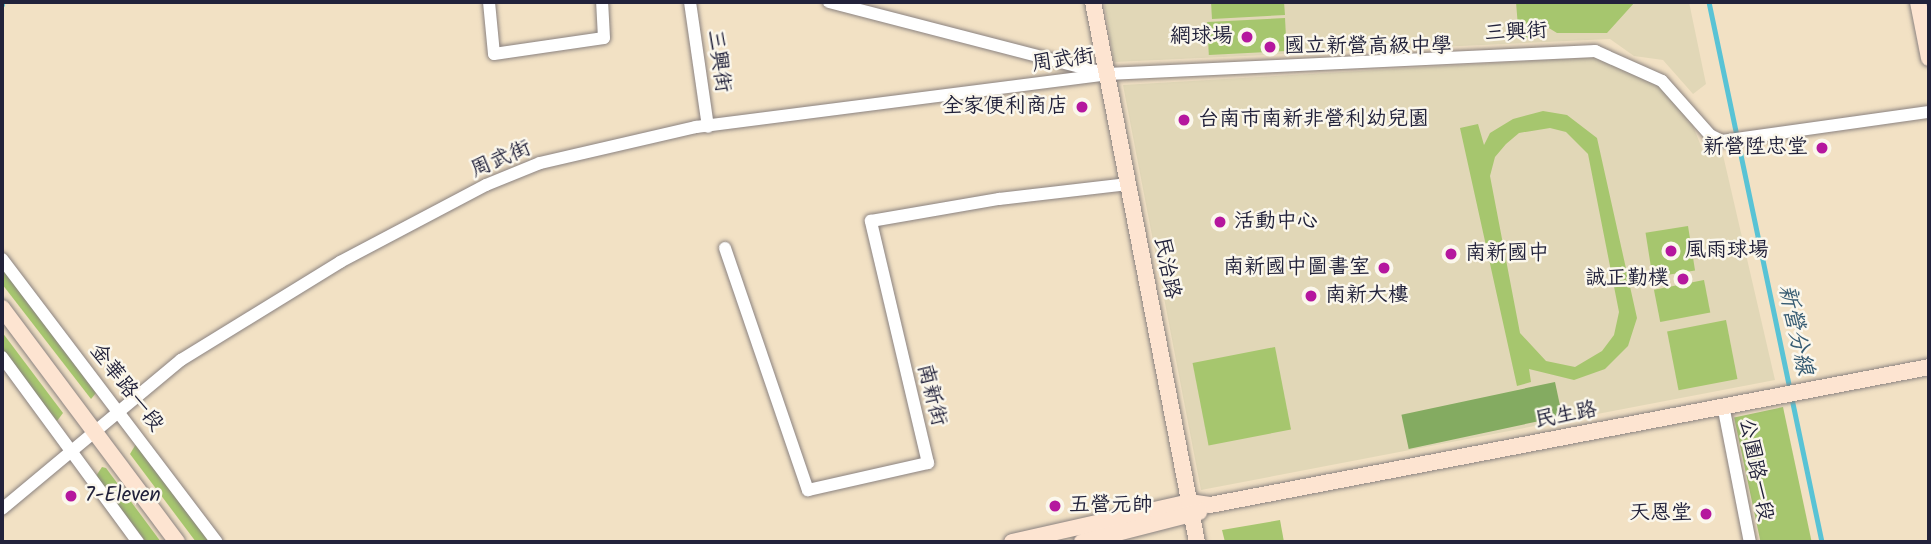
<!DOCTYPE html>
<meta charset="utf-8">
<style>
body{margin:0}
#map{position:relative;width:1931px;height:544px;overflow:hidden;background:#f2e1c4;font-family:Kalam,"LXGW WenKai TC",sans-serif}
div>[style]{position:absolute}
.built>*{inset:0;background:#e1d7b7}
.green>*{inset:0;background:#a6c66e;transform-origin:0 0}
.forest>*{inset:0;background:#84ab61;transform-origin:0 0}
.stream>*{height:4.5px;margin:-2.25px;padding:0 2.25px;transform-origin:2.25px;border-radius:2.25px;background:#59c3d5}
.roads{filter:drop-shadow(0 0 2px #8a8280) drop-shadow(0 0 2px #8a8280)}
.street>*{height:12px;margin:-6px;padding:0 6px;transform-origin:6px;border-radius:6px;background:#fff}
.secondary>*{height:16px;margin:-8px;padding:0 8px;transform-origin:8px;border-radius:8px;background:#fde4d1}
.dots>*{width:19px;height:19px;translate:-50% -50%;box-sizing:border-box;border:4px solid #fbf7ec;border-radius:50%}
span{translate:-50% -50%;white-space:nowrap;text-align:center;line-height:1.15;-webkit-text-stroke:5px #fbf7ec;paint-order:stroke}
.street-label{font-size:21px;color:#22223b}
.poi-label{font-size:21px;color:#22223b}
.right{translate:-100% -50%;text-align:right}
.left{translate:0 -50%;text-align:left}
.water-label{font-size:23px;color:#355a71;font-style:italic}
.frame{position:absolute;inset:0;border:4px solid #22223b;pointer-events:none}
</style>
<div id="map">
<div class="built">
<div style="clip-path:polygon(1104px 2px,1689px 2px,1706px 84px,1693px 94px,1663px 60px,1634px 56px,1610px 39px,1114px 62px)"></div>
<div style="clip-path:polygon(1598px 57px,1664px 77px,1679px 91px,1703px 151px,1723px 155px,1775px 380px,1201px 490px,1123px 85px)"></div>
</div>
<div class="green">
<div style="clip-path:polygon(1211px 2px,1284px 2px,1285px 15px,1212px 19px)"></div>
<div style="clip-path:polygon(1516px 2px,1635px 2px,1607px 33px,1557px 33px,1539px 22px,1540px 37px,1519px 39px)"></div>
<div style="left:1285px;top:18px;width:33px;height:78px;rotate:87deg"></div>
<div style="clip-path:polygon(evenodd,1543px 111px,1567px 115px,1597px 138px,1637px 318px,1628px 346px,1605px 369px,1574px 380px,1529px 369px,1531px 382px,1517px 386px,1460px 128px,1478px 124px,1484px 145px,1490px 133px,1513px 119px,1543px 111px,1550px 128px,1566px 132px,1588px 154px,1619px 312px,1614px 335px,1602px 351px,1575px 367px,1546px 361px,1520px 333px,1490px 176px,1495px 157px,1506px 144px,1519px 133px,1550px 128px)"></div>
<div style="left:1688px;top:226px;width:45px;height:43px;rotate:81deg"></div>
<div style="clip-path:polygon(2px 265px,96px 393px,91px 399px,2px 284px)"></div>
<div style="left:1704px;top:280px;width:33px;height:51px;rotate:79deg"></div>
<div style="left:1726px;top:320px;width:60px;height:60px;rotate:79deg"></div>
<div style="clip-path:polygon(2px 332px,63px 413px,57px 421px,2px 351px)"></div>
<div style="left:1275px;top:347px;width:84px;height:84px;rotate:79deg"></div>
<div style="left:1783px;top:407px;width:138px;height:50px;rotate:78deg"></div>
<div style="clip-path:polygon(136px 444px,213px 542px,196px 542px,130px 454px)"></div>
<div style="clip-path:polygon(102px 467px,106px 468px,161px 542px,146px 542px,96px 476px)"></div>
<div style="clip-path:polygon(1280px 520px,1284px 542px,1225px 542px,1222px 530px)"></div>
</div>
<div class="forest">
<div style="left:1555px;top:382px;width:35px;height:157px;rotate:78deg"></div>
</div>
<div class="stream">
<div style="left:1709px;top:2px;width:552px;rotate:78.18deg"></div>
<div style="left:2px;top:5px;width:3px;rotate:-90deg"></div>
</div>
<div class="roads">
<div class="street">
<div style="left:489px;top:2px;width:52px;rotate:84.5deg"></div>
<div style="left:494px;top:54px;width:111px;rotate:-8.3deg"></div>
<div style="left:604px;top:38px;width:36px;rotate:-93deg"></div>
<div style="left:690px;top:2px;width:126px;rotate:81.8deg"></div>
<div style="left:829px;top:2px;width:287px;rotate:14.5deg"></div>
<div style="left:1107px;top:74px;width:489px;rotate:-2.7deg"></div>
<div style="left:1595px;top:51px;width:73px;rotate:24.1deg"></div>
<div style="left:1662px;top:81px;width:72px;rotate:48.4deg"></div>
<div style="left:1710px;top:135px;width:13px;rotate:27deg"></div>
<div style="left:1722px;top:141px;width:209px;rotate:-8deg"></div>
<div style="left:725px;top:248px;width:256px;rotate:71.1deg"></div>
<div style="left:808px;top:490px;width:123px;rotate:-12.7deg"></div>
<div style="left:928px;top:463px;width:249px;rotate:-103.3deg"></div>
<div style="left:871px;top:221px;width:130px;rotate:-9.8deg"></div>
<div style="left:999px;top:199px;width:130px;rotate:-6.6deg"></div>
<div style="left:2px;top:259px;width:355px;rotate:52.8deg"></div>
<div style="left:2px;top:357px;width:230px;rotate:53.7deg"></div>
<div style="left:1723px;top:405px;width:140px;rotate:78.9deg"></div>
<div style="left:2px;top:509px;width:233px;rotate:-39.8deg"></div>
<div style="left:181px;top:360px;width:187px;rotate:-31.6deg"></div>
<div style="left:340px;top:262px;width:165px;rotate:-27.8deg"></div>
<div style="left:486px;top:185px;width:58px;rotate:-22.2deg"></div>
<div style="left:540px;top:163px;width:160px;rotate:-13deg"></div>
<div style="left:696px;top:127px;width:414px;rotate:-7.3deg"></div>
</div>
<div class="secondary">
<div style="left:1093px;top:2px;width:550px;rotate:79.1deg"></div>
<div style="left:1918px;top:2px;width:57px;rotate:78.9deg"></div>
<div style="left:2px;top:308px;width:292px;rotate:53.2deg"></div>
<div style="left:1012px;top:542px;width:181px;rotate:-12.7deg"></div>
<div style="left:1189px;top:502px;width:21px;rotate:8deg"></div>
<div style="left:1210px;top:505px;width:732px;rotate:-10.86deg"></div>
<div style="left:1082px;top:542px;width:121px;rotate:-14.4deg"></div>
</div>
</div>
<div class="dots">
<div style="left:1247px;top:37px;background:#b5179e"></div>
<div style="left:1270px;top:47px;background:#b5179e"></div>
<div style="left:1082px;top:107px;background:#b5179e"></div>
<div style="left:1184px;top:120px;background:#b5179e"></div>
<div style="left:1822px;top:148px;background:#b5179e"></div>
<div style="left:1220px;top:222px;background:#b5179e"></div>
<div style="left:1671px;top:251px;background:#b5179e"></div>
<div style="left:1451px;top:254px;background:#b5179e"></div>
<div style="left:1384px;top:268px;background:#b5179e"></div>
<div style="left:1683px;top:279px;background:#b5179e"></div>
<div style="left:1311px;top:296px;background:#b5179e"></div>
<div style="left:71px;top:496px;background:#b5179e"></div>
<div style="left:1055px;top:506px;background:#b5179e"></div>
<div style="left:1706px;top:514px;background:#b5179e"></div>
</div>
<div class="street-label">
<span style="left:1516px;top:33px;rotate:-3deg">三興街</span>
<span style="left:718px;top:61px;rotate:82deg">三興街</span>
<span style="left:1063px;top:61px;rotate:-8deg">周武街</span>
<span style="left:501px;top:160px;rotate:-23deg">周武街</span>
<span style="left:1166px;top:268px;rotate:79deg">民治路</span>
<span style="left:126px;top:388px;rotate:52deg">金華路一段</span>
<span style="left:931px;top:395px;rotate:76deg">南新街</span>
<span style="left:1566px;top:416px;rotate:-11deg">民生路</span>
<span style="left:1755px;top:470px;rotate:79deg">公園路一段</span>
</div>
<div class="poi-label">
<span class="right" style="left:1233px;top:37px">網球場</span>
<span class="left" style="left:1284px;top:47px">國立新營高級中學</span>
<span class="right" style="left:1068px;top:107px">全家便利商店</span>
<span class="left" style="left:1198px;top:120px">台南市南新非營利幼兒園</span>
<span class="right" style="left:1808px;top:148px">新營陞忠堂</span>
<span class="left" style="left:1234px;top:222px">活動中心</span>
<span class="left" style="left:1685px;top:251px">風雨球場</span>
<span class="left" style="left:1465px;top:254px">南新國中</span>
<span class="right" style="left:1370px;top:268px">南新國中圖書室</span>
<span class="right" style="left:1669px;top:279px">誠正勤樸</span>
<span class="left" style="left:1325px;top:296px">南新大樓</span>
<span class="left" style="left:85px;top:496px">7-Eleven</span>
<span class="left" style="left:1069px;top:506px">五營元帥</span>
<span class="right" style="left:1692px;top:514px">天恩堂</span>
</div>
<div class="water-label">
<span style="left:1795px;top:330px;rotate:78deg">新營分線</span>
</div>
<div class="frame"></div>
</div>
